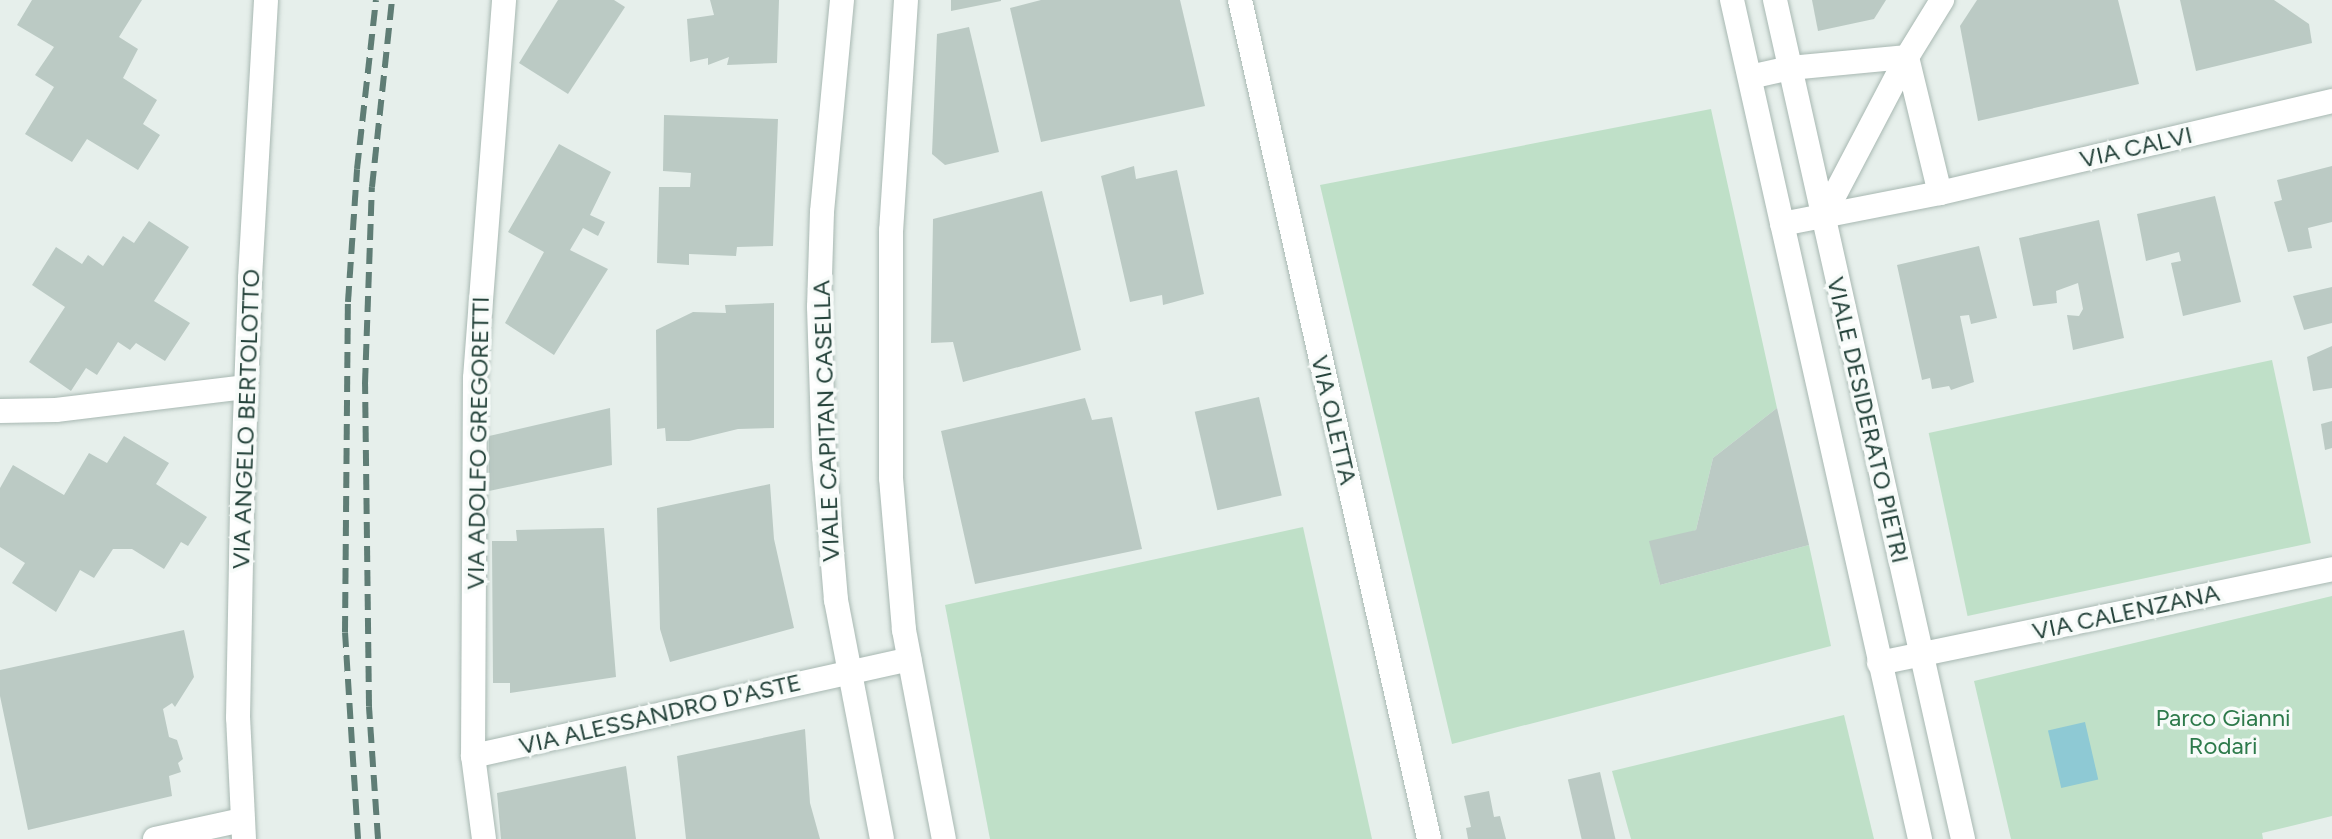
<!DOCTYPE html>
<style>
body{margin:0}
#map{position:relative;width:2332px;height:839px;overflow:hidden;background:#e6efeb;font-family:Figtree,sans-serif}
div>[style]{position:absolute}
.green>*{inset:0;background:#bfe0c8;transform-origin:0 0}
.water>*{inset:0;background:#8ec9d4;transform-origin:0 0}
.building>*{inset:0;background:#bbcac4;transform-origin:0 0}
.roads{filter:drop-shadow(0 0 2px #a8b8b2) drop-shadow(0 0 2px #a8b8b2)}
.minor>*{height:24px;margin:-12px;padding:0 12px;transform-origin:12px;border-radius:12px;background:#fff}
.tertiary>*{height:24px;margin:-12px;padding:0 12px;transform-origin:12px;border-radius:12px;background:#fff}
.rail>*{height:6px;margin-top:-3px;transform-origin:0;background:repeating-linear-gradient(90deg,#5f7d75 0 16px,transparent 0 24px)}
span{translate:-50% -50%;white-space:nowrap;text-align:center;line-height:1.15;-webkit-text-stroke:7px #f7fbf9;paint-order:stroke}
.street-label{font-size:24px;color:#24423a}
.park-label{font-size:24px;color:#2d7a4b}
</style>
<div id="map">
<div class="green">
<div style="clip-path:polygon(1711px 109px,1777px 408px,1713px 458px,1696px 530px,1651px 546px,1660px 585px,1809px 545px,1831px 646px,1452px 744px,1320px 185px)"></div>
<div style="left:2272px;top:360px;width:187px;height:351px;rotate:78deg"></div>
<div style="clip-path:polygon(1303px 527px,1372px 839px,990px 839px,945px 605px)"></div>
<div style="clip-path:polygon(2332px 596px,2332px 816px,2262px 833px,2263px 839px,2011px 839px,1974px 681px)"></div>
<div style="clip-path:polygon(1844px 715px,1874px 839px,1631px 839px,1612px 771px)"></div>
</div>
<div class="water">
<div style="left:2085px;top:722px;width:59px;height:38px;rotate:77deg"></div>
</div>
<div class="building">
<div style="clip-path:polygon(32px 0,142px 0,119px 37px,138px 49px,123px 78px,157px 100px,143px 124px,160px 135px,138px 170px,87px 139px,72px 162px,25px 134px,54px 87px,35px 75px,54px 47px,17px 25px)"></div>
<div style="clip-path:polygon(558px 0,614px 0,625px 7px,568px 94px,519px 63px)"></div>
<div style="clip-path:polygon(710px 0,779px 0,777px 63px,727px 65px,729px 57px,708px 65px,708px 58px,690px 62px,687px 19px,714px 15px)"></div>
<div style="clip-path:polygon(951px 0,1001px 0,1001px 1px,951px 11px)"></div>
<div style="clip-path:polygon(1041px 0,1180px 0,1205px 106px,1041px 142px,1010px 8px)"></div>
<div style="clip-path:polygon(1812px 0,1886px 0,1874px 19px,1818px 31px)"></div>
<div style="clip-path:polygon(1977px 0,2118px 0,2139px 84px,1978px 121px,1960px 26px)"></div>
<div style="clip-path:polygon(2180px 0,2274px 0,2309px 24px,2312px 43px,2196px 71px)"></div>
<div style="clip-path:polygon(969px 27px,999px 152px,945px 165px,932px 154px,937px 34px)"></div>
<div style="clip-path:polygon(664px 115px,778px 119px,773px 246px,737px 247px,736px 256px,689px 254px,689px 265px,657px 263px,659px 187px,690px 187px,691px 173px,663px 171px)"></div>
<div style="clip-path:polygon(559px 144px,611px 172px,590px 215px,605px 222px,598px 236px,583px 228px,570px 250px,608px 269px,554px 355px,505px 323px,544px 252px,508px 232px)"></div>
<div style="clip-path:polygon(1134px 166px,1136px 179px,1177px 170px,1204px 294px,1163px 305px,1162px 295px,1130px 302px,1101px 176px)"></div>
<div style="clip-path:polygon(2332px 166px,2332px 222px,2308px 228px,2312px 248px,2288px 252px,2274px 202px,2282px 200px,2277px 180px)"></div>
<div style="clip-path:polygon(1042px 191px,1081px 350px,963px 382px,953px 342px,931px 343px,933px 219px)"></div>
<div style="clip-path:polygon(2215px 196px,2241px 302px,2183px 316px,2171px 263px,2181px 261px,2179px 252px,2146px 261px,2137px 214px)"></div>
<div style="clip-path:polygon(2099px 220px,2124px 338px,2073px 350px,2067px 315px,2079px 316px,2083px 309px,2078px 283px,2056px 291px,2057px 303px,2033px 306px,2019px 238px)"></div>
<div style="clip-path:polygon(149px 221px,189px 247px,154px 301px,190px 323px,165px 361px,136px 343px,130px 350px,118px 342px,97px 375px,86px 368px,71px 391px,29px 362px,65px 307px,32px 285px,56px 247px,82px 264px,88px 255px,103px 266px,123px 236px,134px 243px)"></div>
<div style="clip-path:polygon(1979px 246px,1997px 318px,1971px 324px,1969px 315px,1960px 316px,1974px 382px,1951px 390px,1949px 386px,1932px 389px,1930px 378px,1922px 380px,1897px 265px)"></div>
<div style="clip-path:polygon(2332px 287px,2332px 323px,2304px 330px,2293px 296px)"></div>
<div style="clip-path:polygon(774px 303px,774px 428px,738px 429px,689px 441px,666px 441px,665px 428px,657px 429px,656px 330px,693px 312px,726px 313px,725px 305px)"></div>
<div style="clip-path:polygon(2332px 346px,2332px 388px,2313px 391px,2307px 357px)"></div>
<div style="left:1259px;top:397px;width:101px;height:66px;rotate:77deg"></div>
<div style="clip-path:polygon(1085px 398px,1092px 420px,1112px 417px,1142px 549px,975px 584px,941px 431px)"></div>
<div style="clip-path:polygon(610px 408px,612px 465px,489px 491px,489px 436px)"></div>
<div style="clip-path:polygon(1777px 408px,1809px 545px,1660px 585px,1649px 541px,1696px 530px,1713px 458px)"></div>
<div style="clip-path:polygon(2332px 421px,2332px 448px,2325px 450px,2321px 424px)"></div>
<div style="clip-path:polygon(124px 436px,169px 463px,156px 484px,207px 517px,188px 546px,181px 542px,164px 569px,132px 549px,113px 549px,94px 578px,80px 570px,56px 612px,12px 583px,25px 563px,0 547px,0 488px,13px 465px,64px 495px,89px 453px,107px 463px)"></div>
<div style="clip-path:polygon(770px 484px,774px 539px,794px 628px,670px 662px,660px 629px,657px 508px)"></div>
<div style="clip-path:polygon(604px 528px,616px 677px,510px 693px,510px 683px,493px 683px,492px 541px,517px 541px,516px 530px)"></div>
<div style="clip-path:polygon(184px 630px,194px 677px,175px 707px,172px 703px,163px 709px,169px 737px,177px 740px,183px 759px,178px 763px,181px 772px,169px 776px,172px 796px,28px 830px,0 696px,0 670px)"></div>
<div style="clip-path:polygon(805px 729px,810px 803px,820px 839px,686px 839px,677px 756px)"></div>
<div style="clip-path:polygon(626px 766px,636px 839px,501px 839px,497px 793px)"></div>
<div style="left:1600px;top:772px;width:69px;height:33px;rotate:77deg"></div>
<div style="clip-path:polygon(1489px 791px,1494px 817px,1500px 816px,1506px 839px,1468px 839px,1466px 828px,1471px 827px,1464px 796px)"></div>
</div>
<div class="roads">
<div class="minor">
<div style="left:1240px;top:0;width:860px;rotate:77.3deg"></div>
<div style="left:1732px;top:0;width:860px;rotate:77.37deg"></div>
<div style="left:1775px;top:0;width:860px;rotate:77.37deg"></div>
<div style="left:1750px;top:77px;width:41px;rotate:-12.7deg"></div>
<div style="left:1790px;top:68px;width:118px;rotate:-5.4deg"></div>
<div style="left:1907px;top:57px;width:140px;rotate:76.4deg"></div>
<div style="left:1823px;top:217px;width:181px;rotate:-62.3deg"></div>
<div style="left:1907px;top:57px;width:67px;rotate:-58.4deg"></div>
<div style="left:1782px;top:224px;width:161px;rotate:-11.1deg"></div>
<div style="left:1940px;top:193px;width:403px;rotate:-13.2deg"></div>
<div style="left:0;top:411px;width:56px;rotate:-1deg"></div>
<div style="left:56px;top:410px;width:190px;rotate:-6.9deg"></div>
<div style="left:1879px;top:663px;width:463px;rotate:-11.7deg"></div>
<div style="left:473px;top:756px;width:447px;rotate:-12.5deg"></div>
<div style="left:155px;top:839px;width:89px;rotate:-12.3deg"></div>
<div style="left:244px;top:839px;width:121px;rotate:-92.8deg"></div>
<div style="left:238px;top:718px;width:217px;rotate:-88.9deg"></div>
<div style="left:242px;top:501px;width:223px;rotate:-87.9deg"></div>
<div style="left:250px;top:278px;width:278px;rotate:-86.7deg"></div>
<div style="left:484px;top:839px;width:84px;rotate:-97.5deg"></div>
<div style="left:473px;top:756px;width:378px;rotate:-89.7deg"></div>
<div style="left:475px;top:378px;width:379px;rotate:-85.6deg"></div>
</div>
<div class="tertiary">
<div style="left:842px;top:0;width:213px;rotate:95.4deg"></div>
<div style="left:822px;top:212px;width:95px;rotate:91.8deg"></div>
<div style="left:819px;top:307px;width:150px;rotate:88.1deg"></div>
<div style="left:824px;top:457px;width:144px;rotate:85.2deg"></div>
<div style="left:836px;top:600px;width:243px;rotate:79.1deg"></div>
<div style="left:906px;top:0;width:230px;rotate:93.7deg"></div>
<div style="left:891px;top:230px;width:248px;rotate:90deg"></div>
<div style="left:891px;top:478px;width:153px;rotate:85.1deg"></div>
<div style="left:904px;top:630px;width:213px;rotate:79.2deg"></div>
</div>
</div>
<div class="rail">
<div style="left:358px;top:839px;width:207px;rotate:-93.6deg"></div>
<div style="left:345px;top:632px;width:330px;rotate:-89.5deg"></div>
<div style="left:348px;top:302px;width:133px;rotate:-86.1deg"></div>
<div style="left:357px;top:169px;width:170px;rotate:-83.6deg"></div>
<div style="left:378px;top:839px;width:133px;rotate:-93.9deg"></div>
<div style="left:369px;top:706px;width:322px;rotate:-90.7deg"></div>
<div style="left:365px;top:384px;width:197px;rotate:-88deg"></div>
<div style="left:372px;top:187px;width:188px;rotate:-83.9deg"></div>
</div>
<div class="street-label">
<span style="left:2136px;top:147px;rotate:-13deg">VIA CALVI</span>
<span style="left:246px;top:419px;rotate:-88deg">VIA ANGELO BERTOLOTTO</span>
<span style="left:1334px;top:420px;rotate:77deg">VIA OLETTA</span>
<span style="left:1868px;top:420px;rotate:77deg">VIALE DESIDERATO PIETRI</span>
<span style="left:826px;top:421px;rotate:-92deg">VIALE CAPITAN CASELLA</span>
<span style="left:478px;top:443px;rotate:-89deg">VIA ADOLFO GREGORETTI</span>
<span style="left:2126px;top:612px;rotate:-12deg">VIA CALENZANA</span>
<span style="left:660px;top:714px;rotate:-13deg">VIA ALESSANDRO D'ASTE</span>
</div>
<div class="park-label">
<span style="left:2223px;top:732px">Parco Gianni<br>Rodari</span>
</div>
</div>
